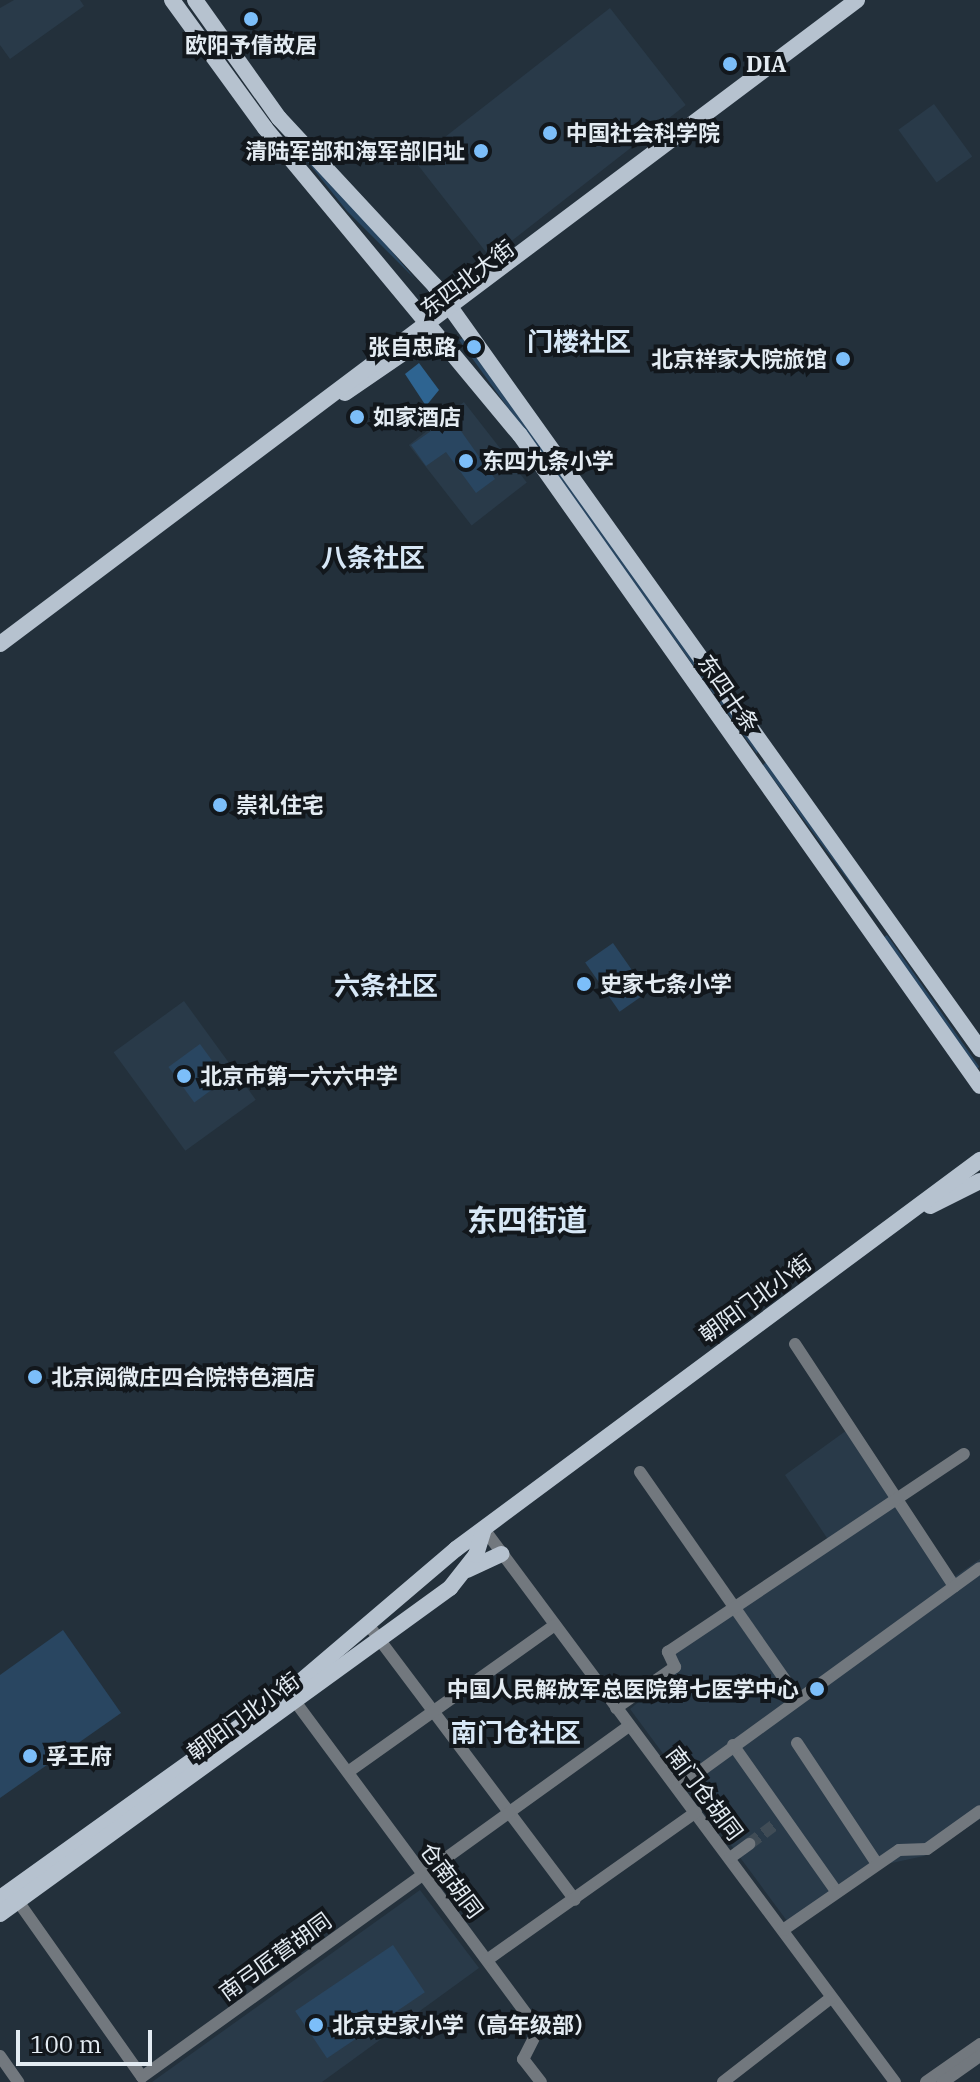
<!DOCTYPE html>
<meta charset="utf-8">
<style>
body{margin:0}
#map{position:relative;width:980px;height:2082px;overflow:hidden;background:#23303b;font-family:"IBM Plex Serif","Noto Sans SC",serif}
div>[style]{position:absolute}
.built>*{inset:0;background:#293a49;transform-origin:0 0}
.green>*{inset:0;background:#294661;transform-origin:0 0}
.forest>*{inset:0;background:#2e6491}
.minor-tunnel>*{height:12px;margin-top:-6px;transform-origin:0;background:repeating-linear-gradient(90deg,#404c56 0 12px,transparent 0 18px)}
.minor>*{height:12px;margin:-6px;padding:0 6px;transform-origin:6px;border-radius:6px;background:#72787e}
.major>*{height:16px;margin:-8px;padding:0 8px;transform-origin:8px;border-radius:8px;background:#b6c2cf}
.dots>*{width:22px;height:22px;translate:-50% -50%;box-sizing:border-box;border:4px solid #12171c;border-radius:50%}
span{translate:-50% -50%;white-space:nowrap;text-align:center;line-height:1.15;-webkit-text-stroke:8px #12171c;paint-order:stroke}
.poi-label{font-size:22px;color:#e3ebf2;font-weight:700}
.left{translate:0 -50%;text-align:left}
.right{translate:-100% -50%;text-align:right}
.street-label{font-size:22px;color:#e3ebf2}
.quarter-label{font-size:26px;color:#d7e7f6;font-weight:700}
.district-label{font-size:30px;color:#d7e7f6;font-weight:700}
.scale{position:absolute;left:16px;top:2030px;width:136px;height:36px;box-sizing:border-box;border:4px solid #e3ebf2;border-top:0;padding-left:10px;font-size:24px;line-height:28px;white-space:nowrap;color:#e3ebf2;-webkit-text-stroke:6px #12171c;paint-order:stroke}
</style>
<div id="map">
<div class="built">
<div style="clip-path:polygon(14px 0,80px 0,84px 6px,10px 59px,0 45px,0 8px)"></div>
<div style="left:610px;top:8px;width:123px;height:248px;rotate:52deg"></div>
<div style="left:934px;top:104px;width:65px;height:44px;rotate:54deg"></div>
<div style="left:464px;top:402px;width:102px;height:70px;rotate:52deg"></div>
<div style="left:184px;top:1001px;width:122px;height:87px;rotate:54deg"></div>
<div style="clip-path:polygon(847px 1430px,947px 1582px,980px 1559px,980px 1819px,924px 1856px,887px 1864px,793px 1929px,630px 1709px,679px 1669px,674px 1654px,833px 1547px,785px 1475px)"></div>
<div style="clip-path:polygon(420px 1890px,479px 1968px,322px 2082px,152px 2082px)"></div>
</div>
<div class="green">
<div style="clip-path:polygon(299px 151px,359px 212px,415px 279px,347px 211px)"></div>
<div style="clip-path:polygon(463px 338px,758px 750px,757px 754px,459px 340px)"></div>
<div style="clip-path:polygon(451px 417px,495px 479px,476px 493px,446px 452px,426px 466px,411px 445px)"></div>
<div style="clip-path:polygon(766px 762px,883px 927px,763px 765px)"></div>
<div style="left:887px;top:935px;width:161px;height:4px;rotate:55deg"></div>
<div style="left:613px;top:943px;width:60px;height:34px;rotate:55deg"></div>
<div style="left:200px;top:1044px;width:44px;height:39px;rotate:54deg"></div>
<div style="clip-path:polygon(63px 1630px,121px 1713px,0 1798px,0 1675px)"></div>
<div style="left:393px;top:1945px;width:57px;height:118px;rotate:56deg"></div>
</div>
<div class="forest">
<div style="clip-path:polygon(419px 363px,439px 390px,426px 406px,405px 374px)"></div>
</div>
<div class="minor-tunnel">
<div style="left:749px;top:1844px;width:35px;rotate:-37deg"></div>
</div>
<div class="minor">
<div style="left:795px;top:1344px;width:290px;rotate:56.7deg"></div>
<div style="left:640px;top:1472px;width:274px;rotate:55.1deg"></div>
<div style="left:484px;top:1529px;width:689px;rotate:53.38deg"></div>
<div style="left:370px;top:1627px;width:341px;rotate:53.1deg"></div>
<div style="left:297px;top:1704px;width:405px;rotate:53.5deg"></div>
<div style="left:538px;top:2030px;width:33px;rotate:117deg"></div>
<div style="left:523px;top:2059px;width:29px;rotate:52deg"></div>
<div style="left:616px;top:1708px;width:72px;rotate:-34.8deg"></div>
<div style="left:675px;top:1667px;width:17px;rotate:-115deg"></div>
<div style="left:668px;top:1652px;width:356px;rotate:-33.8deg"></div>
<div style="left:797px;top:1743px;width:145px;rotate:56.5deg"></div>
<div style="left:733px;top:1745px;width:179px;rotate:54.8deg"></div>
<div style="left:348px;top:1772px;width:254px;rotate:-35.4deg"></div>
<div style="left:677px;top:1788px;width:374px;rotate:-36deg"></div>
<div style="left:730px;top:1858px;width:24px;rotate:-36deg"></div>
<div style="left:15px;top:1897px;width:220px;rotate:54.8deg"></div>
<div style="left:142px;top:2077px;width:600px;rotate:-35.78deg"></div>
<div style="left:783px;top:1930px;width:141px;rotate:-34.6deg"></div>
<div style="left:899px;top:1850px;width:28px;rotate:-2deg"></div>
<div style="left:927px;top:1849px;width:65px;rotate:-35.6deg"></div>
<div style="left:487px;top:1960px;width:256px;rotate:-35.3deg"></div>
<div style="left:0;top:2056px;width:32px;rotate:55deg"></div>
<div style="left:723px;top:2082px;width:137px;rotate:-37.9deg"></div>
<div style="left:926px;top:2082px;width:66px;rotate:-35.1deg"></div>
<div style="left:943px;top:2082px;width:45px;rotate:-35.1deg"></div>
</div>
<div class="major">
<div style="left:172px;top:0;width:158px;rotate:54deg"></div>
<div style="left:265px;top:128px;width:399px;rotate:50.3deg"></div>
<div style="left:520px;top:435px;width:797px;rotate:54.75deg"></div>
<div style="left:195px;top:0;width:145px;rotate:54.6deg"></div>
<div style="left:279px;top:118px;width:229px;rotate:47.1deg"></div>
<div style="left:435px;top:286px;width:938px;rotate:54.46deg"></div>
<div style="left:345px;top:393px;width:69px;rotate:-34.4deg"></div>
<div style="left:0;top:644px;width:1072px;rotate:-36.92deg"></div>
<div style="left:930px;top:1206px;width:56px;rotate:-26.6deg"></div>
<div style="left:467px;top:1570px;width:38px;rotate:-25deg"></div>
<div style="left:0;top:1898px;width:354px;rotate:-35.6deg"></div>
<div style="left:288px;top:1692px;width:221px;rotate:-40.4deg"></div>
<div style="left:456px;top:1549px;width:653px;rotate:-36.59deg"></div>
<div style="left:0;top:1914px;width:556px;rotate:-35.92deg"></div>
<div style="left:450px;top:1588px;width:42px;rotate:-51.8deg"></div>
<div style="left:476px;top:1555px;width:27px;rotate:-73deg"></div>
</div>
<div class="dots">
<div style="left:251px;top:19px;background:#7cbef9"></div>
<div style="left:730px;top:64px;background:#7cbef9"></div>
<div style="left:550px;top:133px;background:#7cbef9"></div>
<div style="left:481px;top:151px;background:#7cbef9"></div>
<div style="left:474px;top:347px;background:#7cbef9"></div>
<div style="left:843px;top:359px;background:#7cbef9"></div>
<div style="left:357px;top:417px;background:#7cbef9"></div>
<div style="left:466px;top:461px;background:#7cbef9"></div>
<div style="left:220px;top:805px;background:#7cbef9"></div>
<div style="left:584px;top:984px;background:#7cbef9"></div>
<div style="left:184px;top:1076px;background:#7cbef9"></div>
<div style="left:35px;top:1377px;background:#7cbef9"></div>
<div style="left:817px;top:1689px;background:#7cbef9"></div>
<div style="left:30px;top:1756px;background:#7cbef9"></div>
<div style="left:316px;top:2025px;background:#7cbef9"></div>
</div>
<div class="poi-label">
<span style="left:251px;top:45px">欧阳予倩故居</span>
<span class="left" style="left:746px;top:64px">DIA</span>
<span class="left" style="left:566px;top:133px">中国社会科学院</span>
<span class="right" style="left:465px;top:151px">清陆军部和海军部旧址</span>
<span class="right" style="left:456px;top:347px">张自忠路</span>
<span class="right" style="left:827px;top:359px">北京祥家大院旅馆</span>
<span class="left" style="left:373px;top:417px">如家酒店</span>
<span class="left" style="left:482px;top:461px">东四九条小学</span>
<span class="left" style="left:236px;top:805px">崇礼住宅</span>
<span class="left" style="left:600px;top:984px">史家七条小学</span>
<span class="left" style="left:200px;top:1076px">北京市第一六六中学</span>
<span class="left" style="left:51px;top:1377px">北京阅微庄四合院特色酒店</span>
<span class="right" style="left:799px;top:1689px">中国人民解放军总医院第七医学中心</span>
<span class="left" style="left:46px;top:1756px">孚王府</span>
<span class="left" style="left:332px;top:2025px">北京史家小学（高年级部）</span>
</div>
<div class="street-label">
<span style="left:467px;top:278px;rotate:-37deg">东四北大街</span>
<span style="left:729px;top:693px;rotate:55deg">东四十条</span>
<span style="left:755px;top:1298px;rotate:-36deg">朝阳门北小街</span>
<span style="left:243px;top:1716px;rotate:-36deg">朝阳门北小街</span>
<span style="left:705px;top:1793px;rotate:53deg">南门仓胡同</span>
<span style="left:452px;top:1880px;rotate:53deg">仓南胡同</span>
<span style="left:275px;top:1956px;rotate:-36deg">南弓匠营胡同</span>
</div>
<div class="quarter-label">
<span style="left:579px;top:342px">门楼社区</span>
<span style="left:373px;top:558px">八条社区</span>
<span style="left:386px;top:986px">六条社区</span>
<span style="left:516px;top:1733px">南门仓社区</span>
</div>
<div class="district-label">
<span style="left:527px;top:1220px">东四街道</span>
</div>
<div class="scale">100 m</div>
</div>
